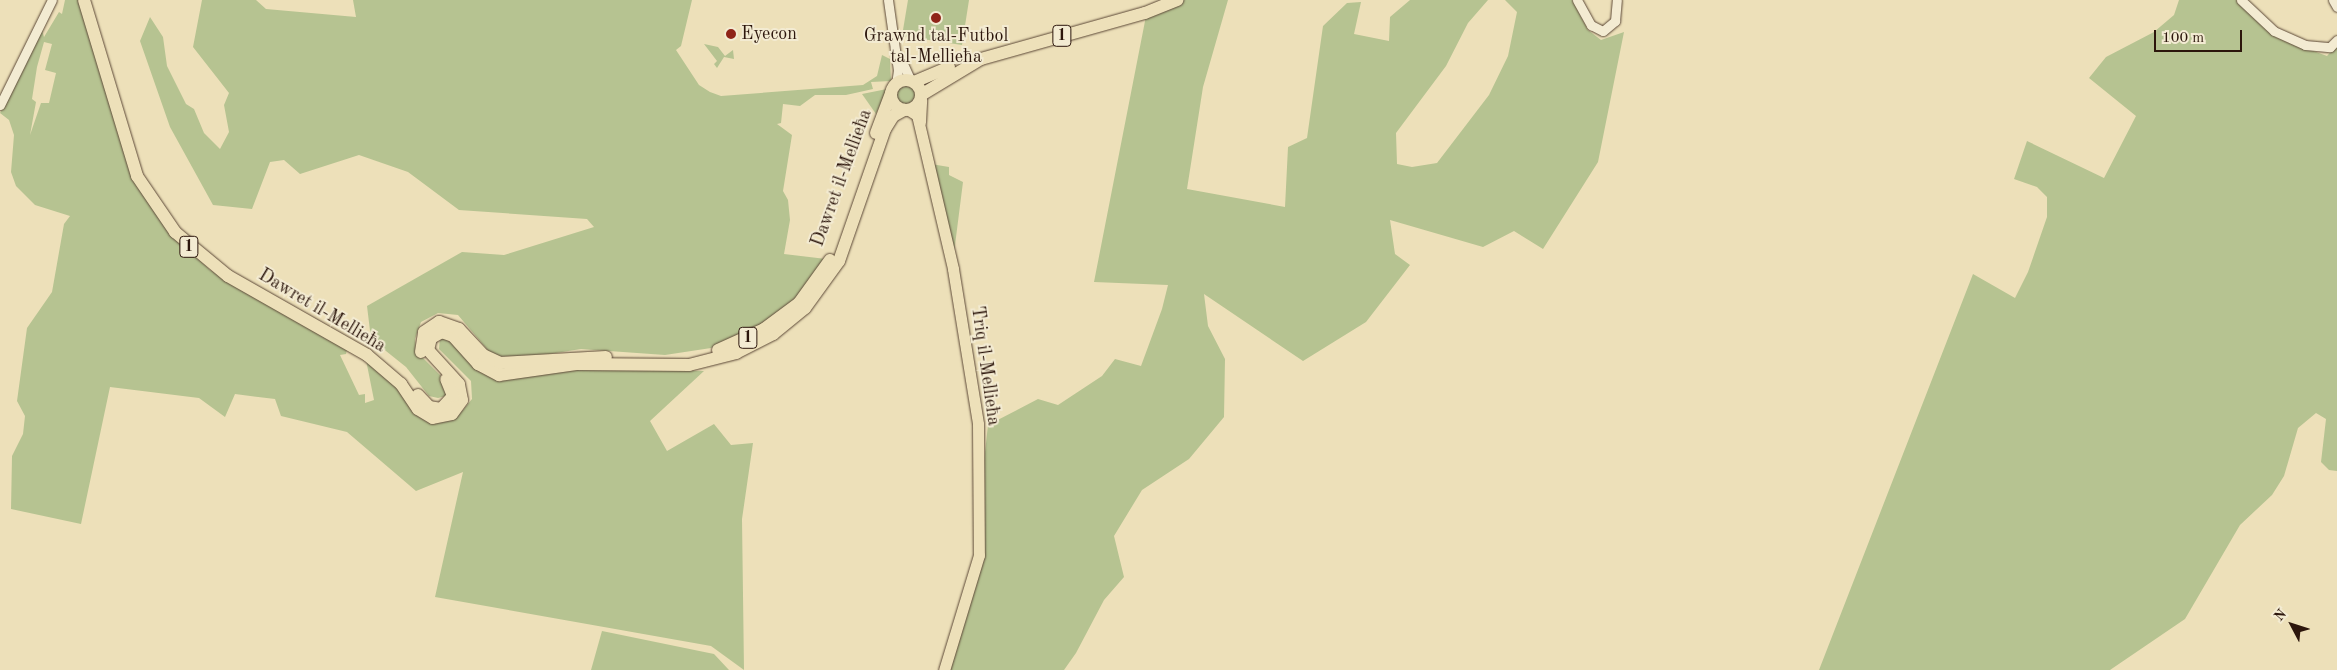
<!DOCTYPE html>
<meta charset="utf-8">
<style>
body{margin:0}
#map{position:relative;width:2337px;height:670px;overflow:hidden;background:#ede0b9;font-family:"Old Standard TT",serif}
div>[style]{position:absolute}
.green>*{inset:0;background:#b6c391}
.round{border-radius:50%}
.roads{filter:drop-shadow(0 0 1px #5c4837) drop-shadow(0 0 1px #5c4837)}
.minor>*{height:9px;margin:-4.5px;padding:0 4.5px;transform-origin:4.5px;border-radius:4.5px;background:#f3ebd2}
.major>*{height:11px;margin:-5.5px;padding:0 5.5px;transform-origin:5.5px;border-radius:5.5px;background:#ede0b9}
.highway>*{height:12px;margin:-6px;padding:0 6px;transform-origin:6px;border-radius:6px;background:#ede0b9}
.highway>.ring{margin:-6px;padding:0;box-sizing:content-box;background:none;border:12px solid #ede0b9;border-radius:50%}
.dots>*{width:14px;height:14px;translate:-50% -50%;box-sizing:border-box;border:2px solid #f3ebd2;border-radius:50%}
span{translate:-50% -50%;white-space:nowrap;text-align:center;line-height:1.15;-webkit-text-stroke:4px #f3ebd2;paint-order:stroke}
.shield-label span{padding:1px 4px;background:#f3ebd2;border:1px solid;border-radius:4px;-webkit-text-stroke-width:0}
.shield-label{font-size:16px;color:#2c160c;font-weight:700}
.poi-label{font-size:18px;color:#2c160c}
.left{translate:0 -50%;text-align:left}
.street-label{font-size:18px;color:#2c160c}
.north{position:absolute;left:2267px;top:600px;width:50px;height:50px;-webkit-text-stroke:4px #f3ebd2;paint-order:stroke;rotate:310deg;font-size:14px;font-weight:700;line-height:20px;text-align:center;color:#2c160c}
.north::after{content:'';display:block;margin:auto;width:18px;height:22px;background:#2c160c;clip-path:polygon(50% 0,100% 100%,50% 72%,0 100%)}
.scale{position:absolute;left:2154px;top:30px;width:88px;height:22px;box-sizing:border-box;border:2px solid #2c160c;border-top:0;padding-left:6px;font-size:15px;line-height:18px;white-space:nowrap;color:#2c160c;-webkit-text-stroke:4px #f3ebd2;paint-order:stroke}
</style>
<div id="map">
<div class="green">
<div style="clip-path:polygon(evenodd,65px 0,83px 0,129px 156px,174px 236px,210px 270px,348px 345px,346px 354px,340px 355px,359px 395px,365px 394px,365px 403px,374px 400px,366px 360px,452px 418px,463px 410px,472px 399px,471px 381px,439px 349px,440px 337px,535px 372px,600px 369px,704px 371px,650px 421px,667px 451px,714px 424px,731px 445px,753px 443px,742px 519px,744px 670px,711px 646px,435px 597px,463px 472px,416px 491px,347px 432px,281px 416px,275px 399px,235px 394px,225px 417px,199px 398px,110px 387px,81px 524px,11px 509px,12px 456px,23px 434px,25px 416px,17px 401px,27px 328px,52px 292px,64px 224px,70px 216px,35px 205px,16px 186px,11px 172px,14px 135px,9px 120px,0 113px,42px 30px,44px 37px,59px 12px,62px 14px,65px 0,44px 42px,52px 44px,45px 70px,56px 73px,49px 103px,41px 103px,30px 135px,36px 102px,32px 99px,37px 67px,44px 42px)"></div>
<div style="clip-path:polygon(202px 0,256px 0,266px 9px,356px 17px,353px 0,692px 0,681px 46px,676px 50px,699px 85px,710px 92px,721px 96px,863px 85px,877px 76px,882px 55px,890px 59px,891px 81px,871px 82px,873px 89px,846px 95px,815px 95px,800px 106px,783px 104px,781px 123px,777px 124px,792px 135px,783px 191px,788px 200px,790px 220px,784px 254px,826px 259px,789px 306px,754px 330px,711px 348px,665px 355px,581px 349px,512px 360px,491px 354px,458px 315px,438px 313px,421px 322px,415px 339px,416px 351px,444px 379px,446px 396px,438px 398px,429px 396px,406px 367px,371px 339px,367px 306px,462px 252px,504px 255px,594px 227px,587px 219px,459px 210px,408px 172px,359px 155px,300px 174px,284px 160px,270px 162px,252px 209px,213px 205px,170px 127px,140px 41px,150px 17px,163px 37px,167px 66px,186px 104px,194px 109px,204px 133px,220px 149px,229px 132px,224px 105px,229px 93px,193px 47px)"></div>
<div style="clip-path:polygon(908px 0,969px 0,962px 45px,902px 36px)"></div>
<div style="clip-path:polygon(1180px 0,1228px 0,1203px 87px,1187px 189px,1285px 207px,1288px 147px,1307px 138px,1323px 26px,1347px 3px,1361px 2px,1354px 34px,1389px 41px,1390px 17px,1410px 0,1488px 0,1468px 23px,1446px 66px,1396px 133px,1397px 164px,1412px 167px,1437px 163px,1489px 95px,1508px 56px,1517px 12px,1505px 0,1572px 0,1588px 30px,1601px 40px,1624px 32px,1598px 162px,1543px 249px,1514px 231px,1483px 247px,1390px 220px,1395px 254px,1410px 265px,1366px 322px,1303px 361px,1204px 294px,1208px 326px,1225px 359px,1224px 417px,1189px 459px,1142px 490px,1114px 536px,1124px 577px,1104px 600px,1076px 653px,1064px 670px,949px 670px,985px 553px,984px 461px,988px 425px,1038px 399px,1058px 405px,1102px 376px,1115px 359px,1141px 366px,1162px 309px,1168px 285px,1094px 282px,1146px 16px)"></div>
<div style="clip-path:polygon(2179px 0,2236px 0,2283px 40px,2327px 56px,2337px 45px,2337px 471px,2329px 470px,2321px 462px,2326px 419px,2316px 413px,2298px 428px,2284px 476px,2272px 495px,2240px 525px,2185px 619px,2110px 670px,1819px 670px,1973px 274px,2015px 298px,2028px 272px,2047px 217px,2047px 197px,2037px 187px,2014px 179px,2027px 141px,2104px 178px,2136px 116px,2089px 78px,2106px 57px,2154px 32px,2174px 15px)"></div>
<div style="clip-path:polygon(704px 44px,718px 47px,725px 56px,733px 50px,734px 59px,724px 57px,717px 68px,714px 64px,717px 61px)"></div>
<div class="round" style="left:895px;top:85px;width:22px;height:22px"></div>
<div style="clip-path:polygon(887px 89px,876px 114px,862px 94px)"></div>
<div style="clip-path:polygon(931px 164px,949px 167px,949px 175px,963px 182px,954px 253px)"></div>
<div style="clip-path:polygon(602px 631px,714px 654px,729px 670px,591px 670px)"></div>
</div>
<div class="roads">
<div class="minor">
<div style="left:888px;top:0;width:71px;rotate:81.9deg"></div>
<div style="left:898px;top:70px;width:14px;rotate:98deg"></div>
<div style="left:1577px;top:0;width:29px;rotate:61deg"></div>
<div style="left:1591px;top:25px;width:13px;rotate:27deg"></div>
<div style="left:1603px;top:31px;width:16px;rotate:-40deg"></div>
<div style="left:1615px;top:21px;width:21px;rotate:-85deg"></div>
<div style="left:2241px;top:0;width:45px;rotate:43.2deg"></div>
<div style="left:2274px;top:31px;width:34px;rotate:24deg"></div>
<div style="left:2305px;top:45px;width:25px;rotate:5deg"></div>
<div style="left:2330px;top:47px;width:10px;rotate:-45deg"></div>
<div style="left:2333px;top:0;width:8px;rotate:60deg"></div>
<div style="left:901px;top:59px;width:24px;rotate:66deg"></div>
<div style="left:0;top:105px;width:117px;rotate:-63.7deg"></div>
</div>
<div class="major">
<div style="left:909px;top:110px;width:9px;rotate:32deg"></div>
<div style="left:917px;top:115px;width:158px;rotate:76.8deg"></div>
<div style="left:953px;top:269px;width:157px;rotate:80.8deg"></div>
<div style="left:978px;top:424px;width:131px;rotate:89.6deg"></div>
<div style="left:979px;top:555px;width:120px;rotate:106.9deg"></div>
<div style="left:920px;top:122px;width:22px;rotate:-87deg"></div>
</div>
<div class="highway">
<div style="left:84px;top:0;width:184px;rotate:73.2deg"></div>
<div style="left:137px;top:176px;width:68px;rotate:55.8deg"></div>
<div style="left:175px;top:232px;width:69px;rotate:39.7deg"></div>
<div style="left:228px;top:276px;width:160px;rotate:29.6deg"></div>
<div style="left:367px;top:355px;width:45px;rotate:40.5deg"></div>
<div style="left:401px;top:384px;width:30px;rotate:56deg"></div>
<div style="left:418px;top:409px;width:17px;rotate:31deg"></div>
<div style="left:433px;top:418px;width:19px;rotate:-12deg"></div>
<div style="left:452px;top:414px;width:17px;rotate:-54deg"></div>
<div style="left:462px;top:400px;width:16px;rotate:-101deg"></div>
<div style="left:459px;top:384px;width:46px;rotate:-132.4deg"></div>
<div style="left:428px;top:350px;width:12px;rotate:-76deg"></div>
<div style="left:431px;top:338px;width:13px;rotate:-29deg"></div>
<div style="left:442px;top:332px;width:12px;rotate:20deg"></div>
<div style="left:453px;top:336px;width:38px;rotate:48deg"></div>
<div style="left:478px;top:364px;width:24px;rotate:28deg"></div>
<div style="left:499px;top:375px;width:78px;rotate:-8.1deg"></div>
<div style="left:576px;top:364px;width:113px;rotate:0.5deg"></div>
<div style="left:689px;top:365px;width:49px;rotate:-14.3deg"></div>
<div style="left:736px;top:353px;width:42px;rotate:-27.2deg"></div>
<div style="left:773px;top:334px;width:41px;rotate:-39.1deg"></div>
<div style="left:805px;top:308px;width:58px;rotate:-54.1deg"></div>
<div style="left:839px;top:261px;width:140px;rotate:-70.8deg"></div>
<div style="left:885px;top:129px;width:15px;rotate:-58deg"></div>
<div style="left:893px;top:116px;width:13px;rotate:-29deg"></div>
<div class="ring" style="left:891px;top:80px;width:18px;height:18px"></div>
<div style="left:914px;top:82px;width:38px;rotate:-23deg"></div>
<div style="left:921px;top:95px;width:70px;rotate:-31deg"></div>
<div style="left:981px;top:59px;width:170px;rotate:-15.7deg"></div>
<div style="left:1145px;top:13px;width:35px;rotate:-22deg"></div>
<div style="left:876px;top:133px;width:43px;rotate:-69.4deg"></div>
<div style="left:718px;top:350px;width:51px;rotate:-24.5deg"></div>
<div style="left:764px;top:329px;width:44px;rotate:-36.6deg"></div>
<div style="left:799px;top:303px;width:53px;rotate:-54.2deg"></div>
<div style="left:421px;top:352px;width:20px;rotate:-81deg"></div>
<div style="left:424px;top:332px;width:18px;rotate:-34deg"></div>
<div style="left:439px;top:322px;width:21px;rotate:19deg"></div>
<div style="left:459px;top:329px;width:35px;rotate:47deg"></div>
<div style="left:483px;top:355px;width:19px;rotate:25deg"></div>
<div style="left:500px;top:363px;width:106px;rotate:-3.2deg"></div>
<div style="left:418px;top:395px;width:16px;rotate:47deg"></div>
<div style="left:429px;top:407px;width:12px;rotate:9deg"></div>
<div style="left:441px;top:409px;width:18px;rotate:-47deg"></div>
<div style="left:453px;top:396px;width:18px;rotate:-112deg"></div>
</div>
</div>
<div class="dots">
<div style="left:936px;top:18px;background:#8f2418"></div>
<div style="left:731px;top:34px;background:#8f2418"></div>
</div>
<div class="shield-label">
<span style="left:1062px;top:36px">1</span>
<span style="left:189px;top:247px">1</span>
<span style="left:748px;top:338px">1</span>
</div>
<div class="poi-label">
<span class="left" style="left:741px;top:34px">Eyecon</span>
<span style="left:936px;top:47px">Grawnd tal-Futbol<br>tal-Mellieħa</span>
</div>
<div class="street-label">
<span style="left:842px;top:178px;rotate:-70deg">Dawret il-Mellieħa</span>
<span style="left:322px;top:311px;rotate:31deg">Dawret il-Mellieħa</span>
<span style="left:985px;top:366px;rotate:82deg">Triq il-Mellieħa</span>
</div>
<div class="north">N</div>
<div class="scale">100 m</div>
</div>
